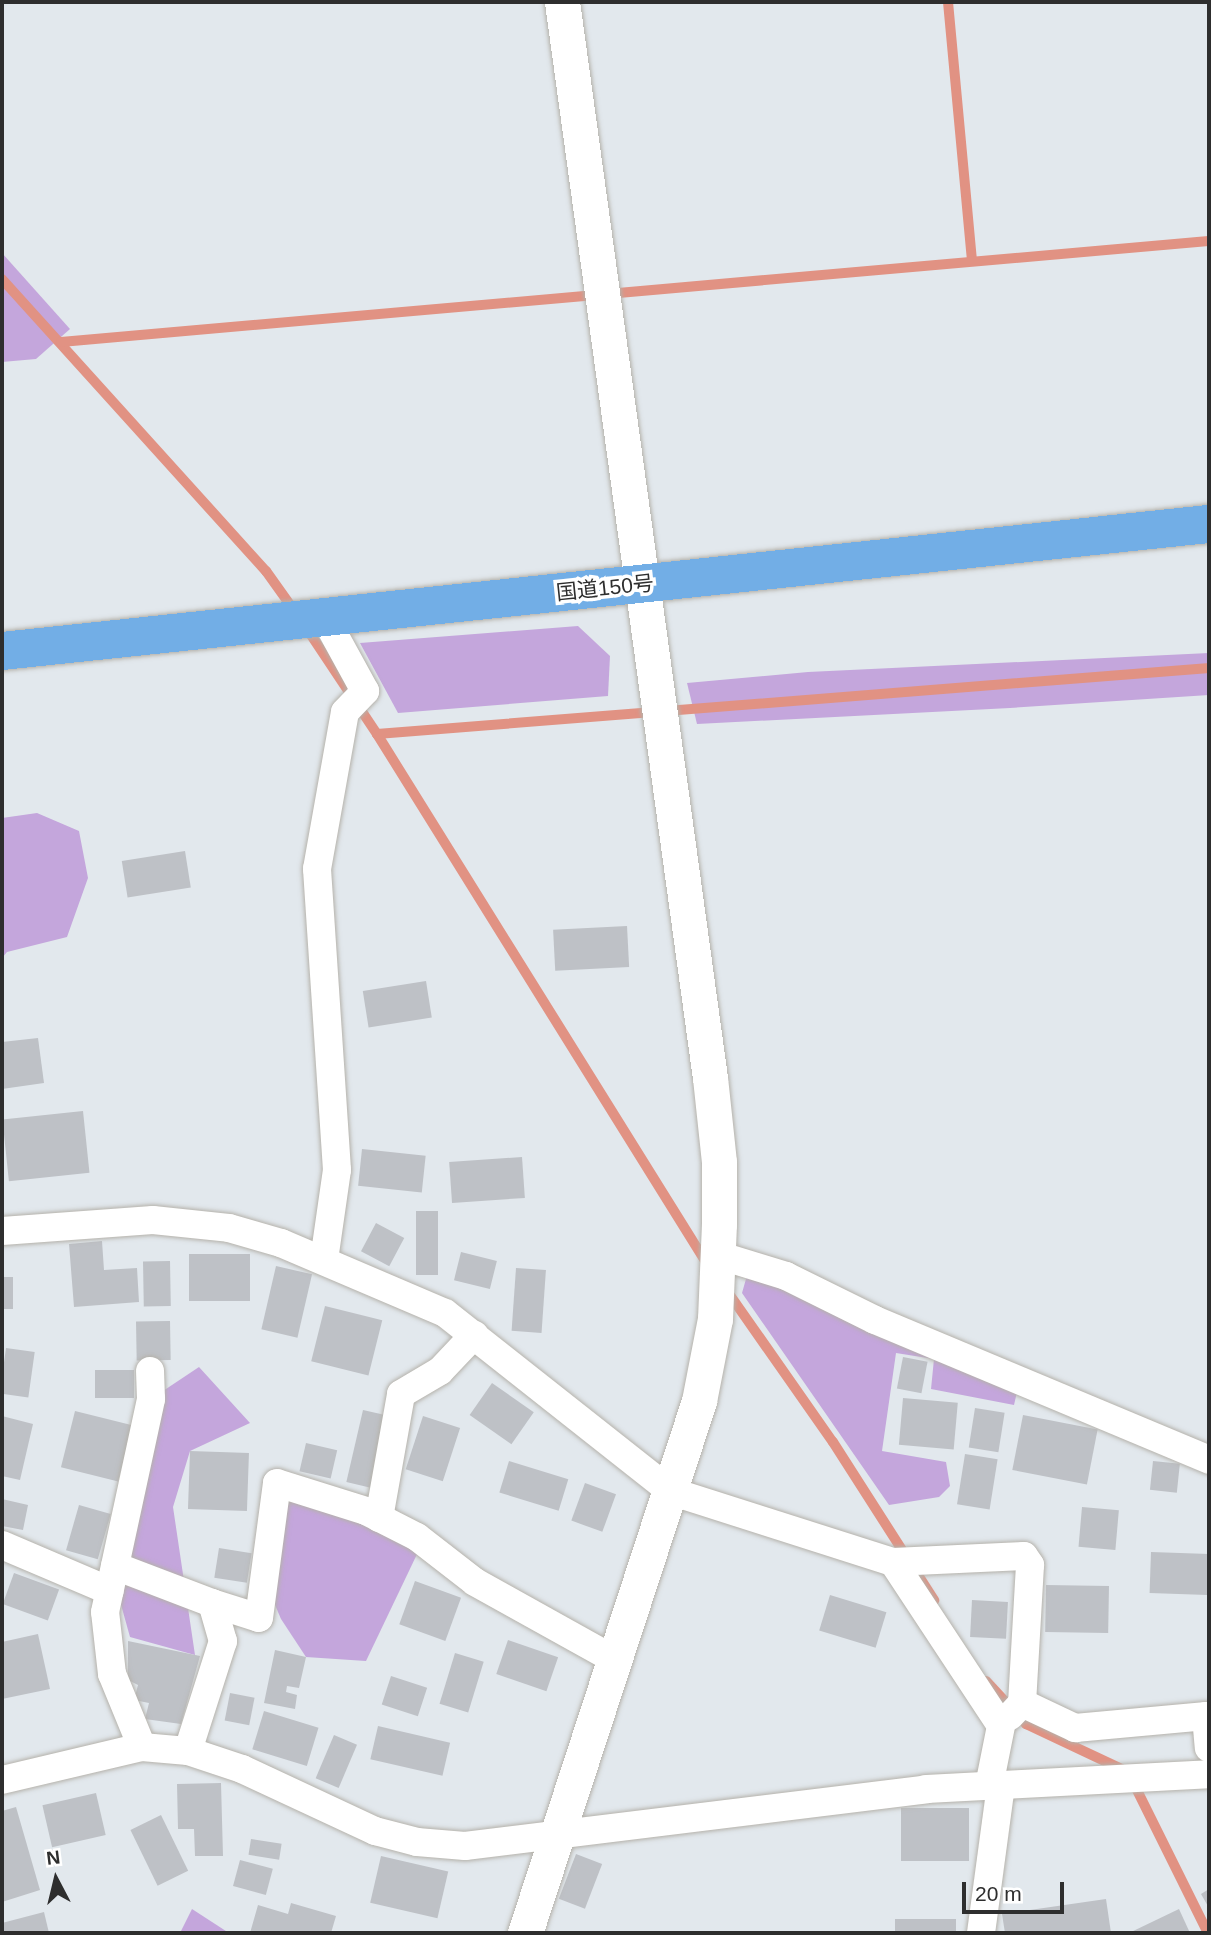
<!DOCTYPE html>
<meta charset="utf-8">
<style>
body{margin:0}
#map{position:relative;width:1211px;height:1935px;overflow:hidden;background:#e2e8ed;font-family:Helvetica,"Noto Sans JP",sans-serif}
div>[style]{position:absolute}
.green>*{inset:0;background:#c4a6dc}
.stream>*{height:10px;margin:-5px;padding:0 5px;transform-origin:5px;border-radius:5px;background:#e19283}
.building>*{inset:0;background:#bec1c6;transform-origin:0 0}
.roads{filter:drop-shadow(0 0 2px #b5b2ab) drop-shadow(0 0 2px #b5b2ab)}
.minor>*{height:28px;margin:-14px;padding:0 14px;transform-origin:14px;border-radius:14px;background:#fff}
.tertiary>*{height:35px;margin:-17.5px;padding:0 17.5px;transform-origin:17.5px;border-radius:17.5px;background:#fff}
.trunk>*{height:38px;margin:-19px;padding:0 19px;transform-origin:19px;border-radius:19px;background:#72aee6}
span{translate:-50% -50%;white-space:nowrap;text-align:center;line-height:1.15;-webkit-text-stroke:7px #fff;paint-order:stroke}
.street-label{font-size:21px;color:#2e2e2e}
.frame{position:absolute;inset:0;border:4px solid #2e2e2e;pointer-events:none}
.north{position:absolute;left:21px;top:1844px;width:70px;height:70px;-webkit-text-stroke:5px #fff;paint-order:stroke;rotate:353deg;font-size:19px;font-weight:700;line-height:28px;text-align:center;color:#2e2e2e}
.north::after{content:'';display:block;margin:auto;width:24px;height:32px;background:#2e2e2e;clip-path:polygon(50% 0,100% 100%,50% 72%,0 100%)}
.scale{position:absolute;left:962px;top:1882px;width:102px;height:32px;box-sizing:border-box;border:4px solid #2e2e2e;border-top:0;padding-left:9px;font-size:21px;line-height:24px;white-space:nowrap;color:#2e2e2e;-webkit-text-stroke:5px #fff;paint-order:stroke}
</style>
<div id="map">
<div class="green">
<div style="clip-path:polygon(2px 253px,70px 329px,36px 359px,2px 362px)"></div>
<div style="clip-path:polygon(578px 626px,610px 656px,608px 696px,398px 713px,360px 643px)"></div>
<div style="clip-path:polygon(1209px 653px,1209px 695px,1010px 708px,697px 724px,687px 683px,808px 672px)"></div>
<div style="clip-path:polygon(37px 813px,79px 831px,88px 878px,67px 937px,7px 952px,2px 958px,2px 818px)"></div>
<div style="clip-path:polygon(750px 1265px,1020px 1379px,1014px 1405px,931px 1389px,934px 1359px,896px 1353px,882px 1451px,946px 1462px,950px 1486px,939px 1497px,889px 1505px,742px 1293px)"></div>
<div style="clip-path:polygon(199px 1367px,250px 1423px,190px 1451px,173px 1507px,195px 1655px,130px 1637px,113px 1576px,110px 1521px,143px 1439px,151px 1399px)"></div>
<div style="clip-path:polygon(275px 1496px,393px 1525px,419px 1550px,366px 1661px,306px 1657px,281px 1619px,264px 1579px)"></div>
<div style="clip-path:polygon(192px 1909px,229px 1933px,180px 1933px)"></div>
</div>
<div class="stream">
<div style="left:948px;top:2px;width:260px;rotate:84.7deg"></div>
<div style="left:2px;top:279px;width:394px;rotate:47.9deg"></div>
<div style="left:266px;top:571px;width:52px;rotate:54.5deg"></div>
<div style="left:61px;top:342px;width:1152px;rotate:-5.03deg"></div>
<div style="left:305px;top:626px;width:130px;rotate:56.3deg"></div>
<div style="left:377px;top:734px;width:624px;rotate:58.09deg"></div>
<div style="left:377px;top:734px;width:835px;rotate:-4.54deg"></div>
<div style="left:725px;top:1288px;width:188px;rotate:55deg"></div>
<div style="left:833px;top:1442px;width:188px;rotate:57.4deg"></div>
<div style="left:986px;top:1681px;width:59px;rotate:47.1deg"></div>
<div style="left:1026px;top:1724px;width:113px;rotate:25.2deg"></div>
<div style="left:1128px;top:1772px;width:180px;rotate:63.6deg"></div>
</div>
<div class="building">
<div style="left:185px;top:851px;width:37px;height:64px;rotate:81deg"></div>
<div style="left:627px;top:926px;width:41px;height:74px;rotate:87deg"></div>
<div style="left:426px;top:981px;width:37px;height:64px;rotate:81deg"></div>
<div style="clip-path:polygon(38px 1038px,44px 1083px,2px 1089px,2px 1042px)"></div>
<div style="left:83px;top:1111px;width:62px;height:81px;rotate:84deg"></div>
<div style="left:362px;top:1149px;width:64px;height:37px;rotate:6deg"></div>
<div style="left:522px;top:1157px;width:41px;height:73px;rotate:86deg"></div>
<div style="left:416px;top:1211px;width:22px;height:64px"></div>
<div style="left:376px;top:1223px;width:32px;height:32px;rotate:28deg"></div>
<div style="clip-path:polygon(102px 1241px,104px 1270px,137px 1268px,139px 1302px,74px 1307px,69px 1244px)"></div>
<div style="left:461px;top:1252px;width:37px;height:29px;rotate:14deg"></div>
<div style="left:189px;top:1254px;width:61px;height:47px"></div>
<div style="left:170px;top:1261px;width:45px;height:27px;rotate:89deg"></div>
<div style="left:276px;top:1266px;width:37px;height:65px;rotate:13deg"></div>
<div style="left:516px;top:1268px;width:30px;height:63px;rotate:4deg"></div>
<div style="left:2px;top:1277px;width:11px;height:32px"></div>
<div style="left:325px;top:1306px;width:59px;height:57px;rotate:14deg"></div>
<div style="left:170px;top:1321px;width:39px;height:34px;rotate:89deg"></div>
<div style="left:6px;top:1348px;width:29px;height:46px;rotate:8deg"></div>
<div style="left:903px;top:1357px;width:25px;height:32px;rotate:11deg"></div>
<div style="left:134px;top:1370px;width:28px;height:39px;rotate:90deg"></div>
<div style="left:492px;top:1383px;width:51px;height:39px;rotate:35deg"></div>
<div style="left:903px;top:1398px;width:55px;height:47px;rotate:5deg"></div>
<div style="left:975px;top:1408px;width:30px;height:40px;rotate:9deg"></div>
<div style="left:363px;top:1410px;width:26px;height:74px;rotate:13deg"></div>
<div style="left:75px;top:1411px;width:59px;height:58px;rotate:14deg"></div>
<div style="left:1023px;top:1415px;width:76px;height:56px;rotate:11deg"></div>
<div style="clip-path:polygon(2px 1416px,33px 1424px,20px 1480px,2px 1476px)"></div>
<div style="left:423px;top:1416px;width:39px;height:56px;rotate:18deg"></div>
<div style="left:306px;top:1443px;width:32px;height:29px;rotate:13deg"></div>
<div style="left:190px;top:1451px;width:59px;height:58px;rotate:2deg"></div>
<div style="left:965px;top:1454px;width:33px;height:51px;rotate:9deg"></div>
<div style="left:509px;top:1461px;width:62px;height:33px;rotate:17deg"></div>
<div style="left:1153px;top:1461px;width:27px;height:29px;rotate:6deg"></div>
<div style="left:585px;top:1483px;width:33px;height:40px;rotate:20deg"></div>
<div style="clip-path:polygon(2px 1499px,28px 1505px,23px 1530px,2px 1526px)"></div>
<div style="left:79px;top:1505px;width:33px;height:47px;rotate:16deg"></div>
<div style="left:1082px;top:1507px;width:37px;height:40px;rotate:5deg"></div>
<div style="left:219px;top:1548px;width:33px;height:30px;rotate:9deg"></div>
<div style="left:1151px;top:1552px;width:58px;height:41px;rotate:2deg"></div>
<div style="left:14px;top:1573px;width:48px;height:33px;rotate:20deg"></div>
<div style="left:415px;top:1581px;width:49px;height:46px;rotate:20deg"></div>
<div style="left:1046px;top:1585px;width:63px;height:47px;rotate:1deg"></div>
<div style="left:830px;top:1595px;width:59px;height:37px;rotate:17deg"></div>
<div style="left:972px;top:1600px;width:36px;height:37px;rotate:3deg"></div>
<div style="clip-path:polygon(38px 1634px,50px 1689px,2px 1699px,2px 1642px)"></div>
<div style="left:508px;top:1640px;width:53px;height:36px;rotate:19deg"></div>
<div style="clip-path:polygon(128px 1641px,200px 1656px,181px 1724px,145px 1719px,149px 1703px,134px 1700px,138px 1685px,128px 1680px)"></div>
<div style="clip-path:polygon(275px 1650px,306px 1657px,299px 1688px,287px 1686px,286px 1692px,297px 1695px,295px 1709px,264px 1703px)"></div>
<div style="left:455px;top:1653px;width:30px;height:53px;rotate:17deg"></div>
<div style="left:391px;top:1676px;width:38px;height:30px;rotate:18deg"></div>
<div style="left:230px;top:1693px;width:25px;height:28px;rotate:11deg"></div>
<div style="left:264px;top:1711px;width:57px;height:40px;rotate:17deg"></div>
<div style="left:378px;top:1726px;width:74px;height:34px;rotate:13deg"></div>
<div style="left:334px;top:1735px;width:25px;height:47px;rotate:23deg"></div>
<div style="clip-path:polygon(221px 1783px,223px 1856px,195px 1856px,194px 1829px,178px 1829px,177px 1784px)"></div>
<div style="left:96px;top:1793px;width:43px;height:55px;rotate:77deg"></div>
<div style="clip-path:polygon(16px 1807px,40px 1890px,2px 1902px,2px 1811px)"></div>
<div style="left:969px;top:1808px;width:53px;height:68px;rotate:90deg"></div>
<div style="left:161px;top:1815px;width:62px;height:34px;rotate:64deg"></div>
<div style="left:251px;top:1839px;width:31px;height:16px;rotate:9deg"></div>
<div style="left:576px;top:1854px;width:28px;height:48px;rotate:21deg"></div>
<div style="left:381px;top:1856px;width:69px;height:48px;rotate:13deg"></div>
<div style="left:240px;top:1860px;width:34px;height:27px;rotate:15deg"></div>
<div style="clip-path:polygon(1209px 1889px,1209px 1908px,1201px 1894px)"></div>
<div style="clip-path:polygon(1106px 1899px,1111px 1933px,1005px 1933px,1002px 1914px)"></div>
<div style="clip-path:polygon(291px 1903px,336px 1916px,331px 1933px,250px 1933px,258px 1905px,288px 1914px)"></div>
<div style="clip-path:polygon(1179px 1909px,1190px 1933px,1129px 1933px)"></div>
<div style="clip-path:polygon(44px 1912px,49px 1933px,2px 1933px,2px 1923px)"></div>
<div style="left:895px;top:1919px;width:61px;height:14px"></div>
</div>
<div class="roads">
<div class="minor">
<div style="left:2px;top:1231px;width:151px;rotate:-4.2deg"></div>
<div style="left:153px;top:1220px;width:76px;rotate:6deg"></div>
<div style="left:229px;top:1228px;width:54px;rotate:16.1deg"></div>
<div style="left:281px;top:1243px;width:178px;rotate:23.1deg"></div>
<div style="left:445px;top:1313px;width:287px;rotate:38.3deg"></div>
<div style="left:670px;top:1491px;width:234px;rotate:17.7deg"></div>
<div style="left:893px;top:1562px;width:196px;rotate:56.6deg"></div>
<div style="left:1001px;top:1726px;width:61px;rotate:101.3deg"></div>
<div style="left:718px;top:1255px;width:71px;rotate:17.2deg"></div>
<div style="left:786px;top:1276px;width:99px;rotate:26.3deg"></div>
<div style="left:875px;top:1320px;width:362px;rotate:22.7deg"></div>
<div style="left:324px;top:1260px;width:91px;rotate:-81.8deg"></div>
<div style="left:337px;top:1170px;width:302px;rotate:-93.8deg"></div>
<div style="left:317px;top:869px;width:159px;rotate:-79.9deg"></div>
<div style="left:345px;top:712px;width:29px;rotate:-46deg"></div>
<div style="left:365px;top:691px;width:85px;rotate:-118.7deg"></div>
<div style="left:379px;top:1518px;width:126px;rotate:-79.9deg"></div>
<div style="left:401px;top:1394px;width:45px;rotate:-30.5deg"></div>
<div style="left:440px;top:1371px;width:50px;rotate:-46.6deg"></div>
<div style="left:2px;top:1545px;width:117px;rotate:23.1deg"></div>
<div style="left:893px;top:1562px;width:131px;rotate:-2.6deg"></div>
<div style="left:1024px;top:1556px;width:11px;rotate:56deg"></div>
<div style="left:1030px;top:1565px;width:138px;rotate:93.3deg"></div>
<div style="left:115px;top:1566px;width:104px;rotate:20.9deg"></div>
<div style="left:212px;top:1603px;width:40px;rotate:74deg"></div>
<div style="left:223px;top:1641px;width:115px;rotate:107.7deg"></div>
<div style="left:212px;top:1603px;width:49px;rotate:17.7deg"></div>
<div style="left:259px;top:1618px;width:136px;rotate:-82.4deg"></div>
<div style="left:277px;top:1483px;width:93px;rotate:17.5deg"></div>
<div style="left:366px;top:1511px;width:57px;rotate:27deg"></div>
<div style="left:417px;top:1537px;width:73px;rotate:37.8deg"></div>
<div style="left:475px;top:1582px;width:160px;rotate:29.1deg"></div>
<div style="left:1010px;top:1716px;width:18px;rotate:-47deg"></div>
<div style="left:1022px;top:1703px;width:59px;rotate:25.3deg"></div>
<div style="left:1075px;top:1728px;width:132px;rotate:-5.2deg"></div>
<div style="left:1206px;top:1716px;width:32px;rotate:85deg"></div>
<div style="left:142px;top:1747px;width:79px;rotate:-112.3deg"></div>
<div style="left:112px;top:1674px;width:62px;rotate:-96.4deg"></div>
<div style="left:105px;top:1612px;width:218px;rotate:-77.8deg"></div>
<div style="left:151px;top:1399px;width:28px;rotate:-92deg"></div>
<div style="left:2px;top:1780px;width:144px;rotate:-13.3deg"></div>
<div style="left:142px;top:1747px;width:46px;rotate:5deg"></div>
<div style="left:188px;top:1751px;width:57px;rotate:18.4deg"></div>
<div style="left:242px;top:1769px;width:147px;rotate:25deg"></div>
<div style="left:375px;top:1831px;width:43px;rotate:14.7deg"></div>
<div style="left:417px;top:1842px;width:48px;rotate:4.8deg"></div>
<div style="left:465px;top:1846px;width:465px;rotate:-7deg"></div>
<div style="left:926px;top:1789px;width:283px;rotate:-3deg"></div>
<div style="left:981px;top:1933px;width:149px;rotate:-82.3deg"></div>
</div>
<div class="tertiary">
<div style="left:525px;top:1933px;width:560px;rotate:-71.89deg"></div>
<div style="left:699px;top:1401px;width:84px;rotate:-79deg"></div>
<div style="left:715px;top:1319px;width:95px;rotate:-87.6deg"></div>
<div style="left:719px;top:1224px;width:62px;rotate:-90deg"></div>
<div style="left:719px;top:1162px;width:84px;rotate:-96.1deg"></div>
<div style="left:710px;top:1078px;width:1086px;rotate:-97.83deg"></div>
</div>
<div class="trunk">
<div style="left:2px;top:651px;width:1214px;rotate:-6.01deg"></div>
</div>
</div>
<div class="street-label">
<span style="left:605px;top:588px;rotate:-6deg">国道150号</span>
</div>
<div class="frame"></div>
<div class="north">N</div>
<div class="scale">20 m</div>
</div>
